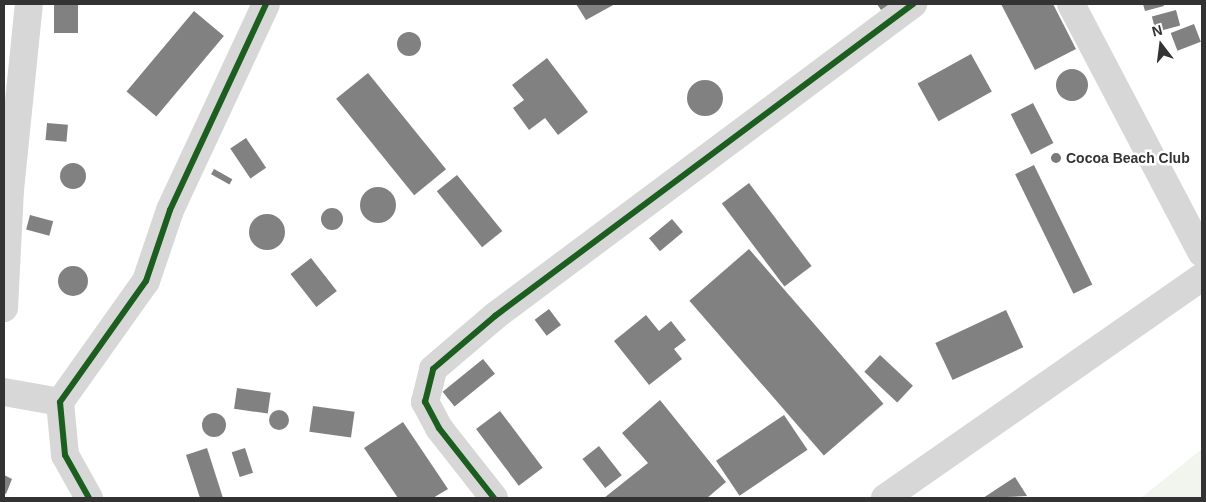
<!DOCTYPE html>
<style>
body{margin:0}
#map{position:relative;width:1206px;height:502px;overflow:hidden;background:#fff;font-family:Helvetica,sans-serif}
div>[style]{position:absolute}
.green>*{inset:0;background:#f1f5ed}
.building>*{inset:0;background:#818181;transform-origin:0 0}
.round{border-radius:50%}
.minor>*{height:28px;margin:-14px;padding:0 14px;transform-origin:14px;border-radius:14px;background:#d7d7d7}
.cycleway>*{height:6px;margin:-3px;padding:0 3px;transform-origin:3px;border-radius:3px;background:#1b5e20}
.dots>*{width:14px;height:14px;translate:-50% -50%;box-sizing:border-box;border:2px solid #fff;border-radius:50%}
span{translate:-50% -50%;white-space:nowrap;text-align:center;line-height:1.15;-webkit-text-stroke:5px #fff;paint-order:stroke}
.poi-label{font-size:14px;color:#333;font-weight:700}
.left{translate:0 -50%;text-align:left}
.frame{position:absolute;inset:0;border:5px solid #333;pointer-events:none}
.north{position:absolute;left:1136px;top:20px;width:50px;height:50px;-webkit-text-stroke:4px #fff;paint-order:stroke;rotate:345deg;font-size:14px;font-weight:700;line-height:20px;text-align:center;color:#333}
.north::after{content:'';display:block;margin:auto;width:18px;height:22px;background:#333;clip-path:polygon(50% 0,100% 100%,50% 72%,0 100%)}
</style>
<div id="map">
<div class="green">
<div style="clip-path:polygon(1202px 449px,1202px 498px,1141px 498px)"></div>
</div>
<div class="building">
<div style="left:54px;top:4px;width:24px;height:29px"></div>
<div style="clip-path:polygon(576px 4px,615px 4px,586px 20px)"></div>
<div style="clip-path:polygon(877px 4px,890px 4px,881px 10px)"></div>
<div style="clip-path:polygon(1001px 4px,1053px 4px,1076px 49px,1035px 70px)"></div>
<div style="clip-path:polygon(1143px 4px,1163px 4px,1164px 6px,1145px 11px)"></div>
<div style="left:1176px;top:10px;width:16px;height:25px;rotate:75deg"></div>
<div style="left:194px;top:11px;width:39px;height:105px;rotate:40deg"></div>
<div style="left:1194px;top:24px;width:19px;height:25px;rotate:69deg"></div>
<div class="round" style="left:397px;top:32px;width:24px;height:24px"></div>
<div style="left:971px;top:54px;width:43px;height:61px;rotate:61deg"></div>
<div style="clip-path:polygon(547px 58px,588px 112px,558px 135px,545px 118px,529px 130px,513px 108px,524px 100px,512px 85px)"></div>
<div class="round" style="left:1056px;top:69px;width:32px;height:32px"></div>
<div style="left:368px;top:73px;width:124px;height:41px;rotate:51deg"></div>
<div class="round" style="left:687px;top:80px;width:36px;height:36px"></div>
<div style="left:1033px;top:103px;width:45px;height:25px;rotate:63deg"></div>
<div style="left:47px;top:123px;width:21px;height:17px;rotate:5deg"></div>
<div style="left:246px;top:138px;width:36px;height:19px;rotate:56deg"></div>
<div class="round" style="left:60px;top:163px;width:26px;height:26px"></div>
<div style="left:1034px;top:165px;width:133px;height:21px;rotate:64deg"></div>
<div style="left:214px;top:169px;width:21px;height:6px;rotate:29deg"></div>
<div style="left:457px;top:175px;width:72px;height:26px;rotate:51deg"></div>
<div style="left:749px;top:183px;width:104px;height:34px;rotate:53deg"></div>
<div class="round" style="left:360px;top:187px;width:36px;height:36px"></div>
<div class="round" style="left:321px;top:208px;width:22px;height:22px"></div>
<div class="round" style="left:249px;top:214px;width:36px;height:36px"></div>
<div style="left:30px;top:215px;width:24px;height:15px;rotate:15deg"></div>
<div style="left:672px;top:219px;width:17px;height:30px;rotate:50deg"></div>
<div style="left:749px;top:249px;width:205px;height:79px;rotate:49deg"></div>
<div style="left:311px;top:258px;width:42px;height:26px;rotate:52deg"></div>
<div class="round" style="left:58px;top:266px;width:30px;height:30px"></div>
<div style="left:549px;top:309px;width:20px;height:18px;rotate:53deg"></div>
<div style="left:1006px;top:310px;width:41px;height:78px;rotate:65deg"></div>
<div style="clip-path:polygon(646px 315px,659px 331px,671px 321px,686px 340px,674px 349px,682px 359px,649px 385px,614px 341px)"></div>
<div style="left:880px;top:355px;width:45px;height:23px;rotate:43deg"></div>
<div style="left:483px;top:359px;width:19px;height:52px;rotate:51deg"></div>
<div style="left:237px;top:388px;width:34px;height:21px;rotate:8deg"></div>
<div style="clip-path:polygon(660px 400px,726px 482px,707px 498px,604px 498px,648px 463px,622px 433px)"></div>
<div style="left:313px;top:406px;width:42px;height:26px;rotate:8deg"></div>
<div class="round" style="left:269px;top:410px;width:20px;height:20px"></div>
<div style="left:500px;top:411px;width:71px;height:30px;rotate:53deg"></div>
<div class="round" style="left:202px;top:413px;width:24px;height:24px"></div>
<div style="left:784px;top:415px;width:42px;height:82px;rotate:56deg"></div>
<div style="clip-path:polygon(403px 422px,448px 489px,433px 498px,398px 498px,364px 448px)"></div>
<div style="left:599px;top:446px;width:37px;height:21px;rotate:52deg"></div>
<div style="clip-path:polygon(207px 448px,223px 498px,200px 498px,186px 455px)"></div>
<div style="left:245px;top:448px;width:26px;height:14px;rotate:72deg"></div>
<div style="clip-path:polygon(4px 475px,12px 479px,6px 494px,4px 493px)"></div>
<div style="clip-path:polygon(1015px 477px,1027px 496px,983px 498px)"></div>
</div>
<div class="minor">
<div style="left:1071px;top:4px;width:281px;rotate:62.3deg"></div>
<div style="left:4px;top:308px;width:118px;rotate:-87.1deg"></div>
<div style="left:10px;top:190px;width:187px;rotate:-84.2deg"></div>
<div style="left:4px;top:392px;width:57px;rotate:10.1deg"></div>
<div style="left:89px;top:498px;width:49px;rotate:-119.2deg"></div>
<div style="left:65px;top:455px;width:53px;rotate:-95.4deg"></div>
<div style="left:60px;top:402px;width:148px;rotate:-54.6deg"></div>
<div style="left:146px;top:281px;width:75px;rotate:-71.3deg"></div>
<div style="left:170px;top:210px;width:227px;rotate:-65deg"></div>
<div style="left:494px;top:498px;width:89px;rotate:-128.2deg"></div>
<div style="left:439px;top:428px;width:30px;rotate:-118deg"></div>
<div style="left:425px;top:402px;width:34px;rotate:-76deg"></div>
<div style="left:433px;top:369px;width:82px;rotate:-40.5deg"></div>
<div style="left:495px;top:316px;width:522px;rotate:-36.74deg"></div>
<div style="left:885px;top:498px;width:386px;rotate:-34.9deg"></div>
</div>
<div class="cycleway">
<div style="left:89px;top:498px;width:49px;rotate:-119.2deg"></div>
<div style="left:65px;top:455px;width:53px;rotate:-95.4deg"></div>
<div style="left:60px;top:402px;width:148px;rotate:-54.6deg"></div>
<div style="left:146px;top:281px;width:75px;rotate:-71.3deg"></div>
<div style="left:170px;top:210px;width:227px;rotate:-65deg"></div>
<div style="left:494px;top:498px;width:89px;rotate:-128.2deg"></div>
<div style="left:439px;top:428px;width:30px;rotate:-118deg"></div>
<div style="left:425px;top:402px;width:34px;rotate:-76deg"></div>
<div style="left:433px;top:369px;width:82px;rotate:-40.5deg"></div>
<div style="left:495px;top:316px;width:522px;rotate:-36.74deg"></div>
</div>
<div class="dots">
<div style="left:1056px;top:158px;background:#7a7a7a"></div>
</div>
<div class="poi-label">
<span class="left" style="left:1066px;top:158px">Cocoa Beach Club</span>
</div>
<div class="frame"></div>
<div class="north">N</div>
</div>
